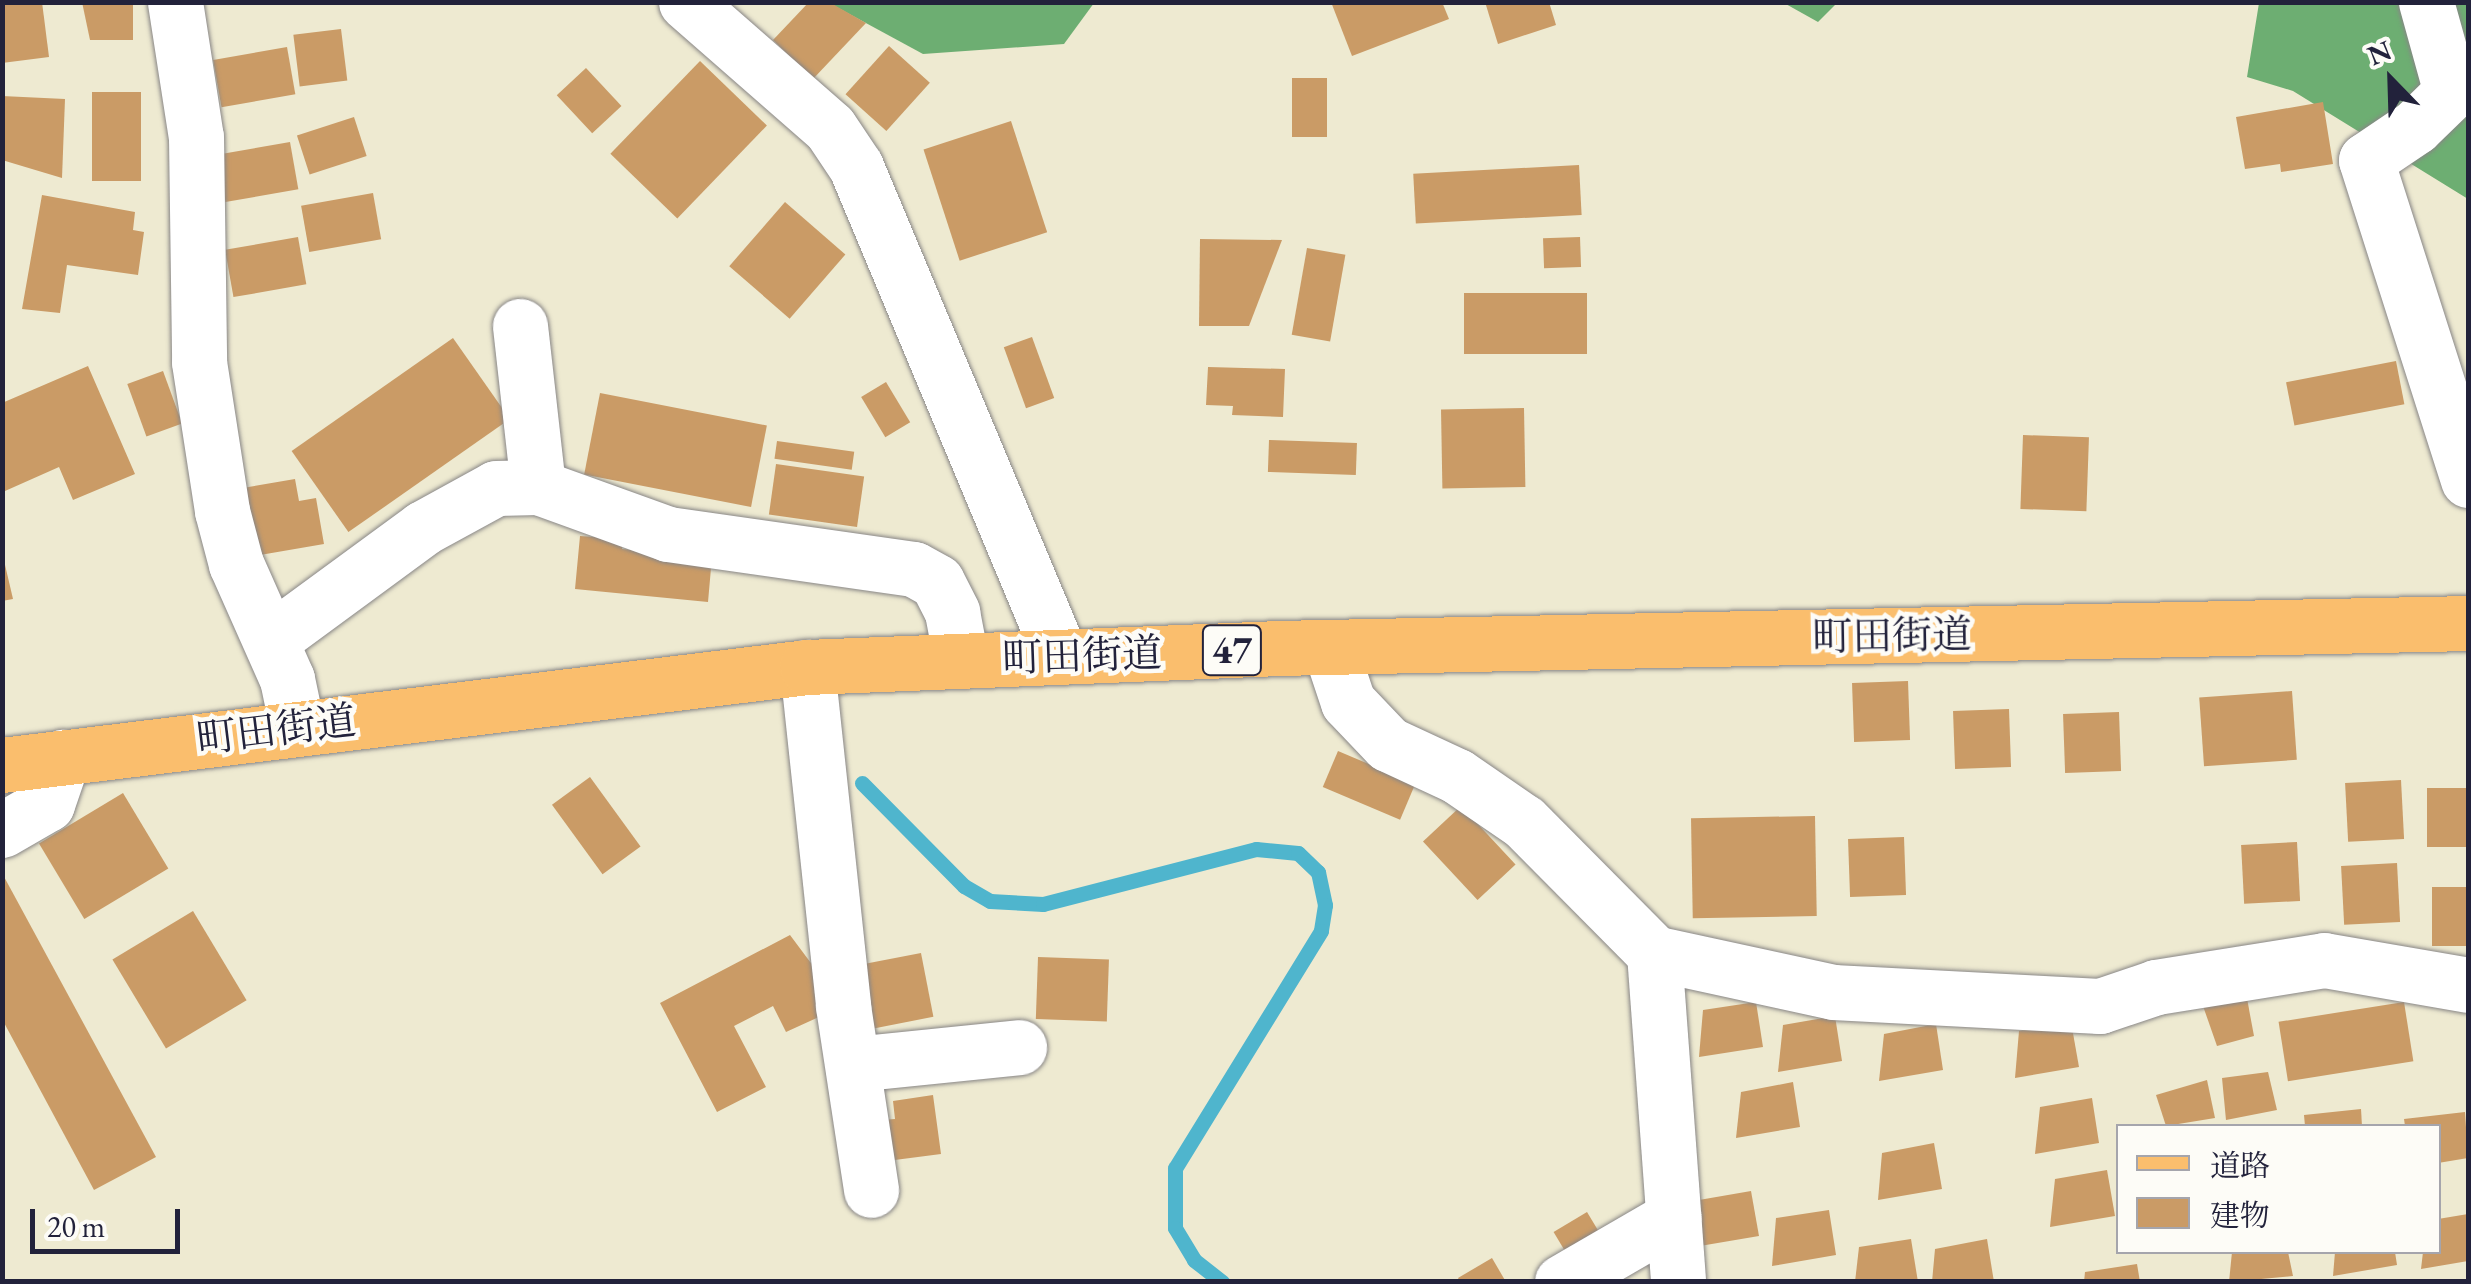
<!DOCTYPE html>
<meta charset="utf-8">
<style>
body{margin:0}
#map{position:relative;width:2471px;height:1284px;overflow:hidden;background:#eeead1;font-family:"EB Garamond","Noto Serif JP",serif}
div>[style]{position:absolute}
.forest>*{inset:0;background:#6dae72}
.stream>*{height:15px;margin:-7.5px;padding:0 7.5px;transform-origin:7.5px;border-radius:7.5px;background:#4fb5cd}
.building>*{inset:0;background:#ca9b66;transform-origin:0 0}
.roads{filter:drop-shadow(0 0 2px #888686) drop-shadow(0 0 2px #888686)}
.minor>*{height:55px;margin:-27.5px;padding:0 27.5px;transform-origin:27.5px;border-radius:27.5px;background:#fff}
.major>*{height:55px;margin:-27.5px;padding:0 27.5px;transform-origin:27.5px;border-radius:27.5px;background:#fabe6d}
span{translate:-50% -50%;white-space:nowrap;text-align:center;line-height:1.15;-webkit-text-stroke:9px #fdfcf7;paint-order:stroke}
.shield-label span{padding:2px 8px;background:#fdfcf7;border:2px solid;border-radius:8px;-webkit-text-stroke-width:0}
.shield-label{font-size:38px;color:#22223b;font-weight:700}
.street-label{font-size:40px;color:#22223b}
.frame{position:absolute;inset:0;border:5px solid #22223b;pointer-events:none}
.legend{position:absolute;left:2116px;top:1124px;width:325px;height:130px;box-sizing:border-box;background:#fdfcf7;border:2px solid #a5a5ac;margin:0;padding:12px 18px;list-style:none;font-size:30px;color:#22223b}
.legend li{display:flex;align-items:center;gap:20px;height:50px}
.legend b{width:50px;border:2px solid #a5a5ac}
.north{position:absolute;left:2341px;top:30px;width:100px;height:100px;-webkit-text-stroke:8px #fdfcf7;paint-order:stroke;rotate:337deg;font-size:28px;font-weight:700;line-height:40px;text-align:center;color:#22223b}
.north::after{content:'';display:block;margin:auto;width:35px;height:45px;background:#22223b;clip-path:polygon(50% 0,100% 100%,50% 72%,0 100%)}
.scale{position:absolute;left:30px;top:1209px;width:150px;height:45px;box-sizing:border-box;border:5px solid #22223b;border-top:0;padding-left:12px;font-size:30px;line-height:35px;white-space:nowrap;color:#22223b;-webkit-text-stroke:8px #fdfcf7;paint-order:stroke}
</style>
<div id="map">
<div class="forest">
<div style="clip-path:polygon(829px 3px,1094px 3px,1064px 44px,923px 54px)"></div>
<div style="clip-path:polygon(1784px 3px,1837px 3px,1818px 22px)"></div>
<div style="clip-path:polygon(2259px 3px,2468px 3px,2468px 199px,2293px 91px,2247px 77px)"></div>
</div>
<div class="stream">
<div style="left:862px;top:783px;width:145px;rotate:45.3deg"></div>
<div style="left:964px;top:886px;width:30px;rotate:30deg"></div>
<div style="left:990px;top:901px;width:53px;rotate:3.2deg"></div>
<div style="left:1043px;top:904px;width:220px;rotate:-14.5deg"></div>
<div style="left:1256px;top:849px;width:42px;rotate:5.4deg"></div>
<div style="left:1298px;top:853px;width:28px;rotate:44deg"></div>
<div style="left:1318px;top:872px;width:34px;rotate:78deg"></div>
<div style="left:1325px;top:905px;width:26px;rotate:99deg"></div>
<div style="left:1321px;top:931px;width:278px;rotate:121.6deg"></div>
<div style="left:1175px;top:1168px;width:60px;rotate:90deg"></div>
<div style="left:1175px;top:1228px;width:37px;rotate:59deg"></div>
<div style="left:1194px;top:1260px;width:36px;rotate:38deg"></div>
</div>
<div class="building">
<div style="clip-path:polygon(2px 2px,42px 2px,49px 57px,2px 63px)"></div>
<div style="clip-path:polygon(82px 2px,133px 2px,133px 40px,90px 40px)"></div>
<div style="clip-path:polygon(809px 2px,829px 2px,866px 23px,813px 79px,773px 40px)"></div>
<div style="clip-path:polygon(1331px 2px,1442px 2px,1449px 19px,1352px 56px)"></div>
<div style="clip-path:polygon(1485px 2px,1549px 2px,1556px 25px,1498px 44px)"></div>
<div style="left:341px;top:29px;width:52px;height:48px;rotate:83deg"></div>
<div style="left:889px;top:46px;width:55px;height:65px;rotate:42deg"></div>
<div style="left:287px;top:47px;width:48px;height:75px;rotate:80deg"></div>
<div style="left:700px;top:61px;width:93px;height:129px;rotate:44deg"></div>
<div style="left:586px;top:68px;width:52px;height:40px;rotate:47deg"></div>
<div style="left:1292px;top:78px;width:35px;height:59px"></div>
<div style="left:92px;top:92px;width:49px;height:89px"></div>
<div style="clip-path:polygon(2px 96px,65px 99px,62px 178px,2px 160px)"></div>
<div style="clip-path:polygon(2323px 102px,2333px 164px,2281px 172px,2280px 164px,2245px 169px,2236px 117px)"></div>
<div style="left:354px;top:117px;width:41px;height:60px;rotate:72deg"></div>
<div style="left:1011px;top:121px;width:117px;height:92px;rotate:72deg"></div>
<div style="left:290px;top:142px;width:48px;height:74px;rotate:80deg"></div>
<div style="left:1579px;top:165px;width:50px;height:166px;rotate:87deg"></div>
<div style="left:373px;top:193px;width:47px;height:73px;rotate:80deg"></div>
<div style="clip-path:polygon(42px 195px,135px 212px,133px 230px,144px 232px,138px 275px,67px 265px,60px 313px,22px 309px)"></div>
<div style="left:785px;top:202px;width:80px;height:85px;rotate:41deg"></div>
<div style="left:298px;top:237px;width:48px;height:74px;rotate:80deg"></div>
<div style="left:1580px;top:237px;width:30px;height:37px;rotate:88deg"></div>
<div style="clip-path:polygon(1200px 239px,1282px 240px,1249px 326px,1199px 326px)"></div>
<div style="left:1307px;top:248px;width:39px;height:88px;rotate:10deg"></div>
<div style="left:1464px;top:293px;width:123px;height:61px"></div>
<div style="left:1032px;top:337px;width:65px;height:30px;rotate:70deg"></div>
<div style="left:453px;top:338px;width:99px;height:197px;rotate:55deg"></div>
<div style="left:2396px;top:361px;width:44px;height:112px;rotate:79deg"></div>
<div style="clip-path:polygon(88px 366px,135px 474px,73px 500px,59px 467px,5px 491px,2px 403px)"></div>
<div style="clip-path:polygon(1208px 367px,1285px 369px,1283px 417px,1232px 415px,1233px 406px,1206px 405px)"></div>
<div style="left:163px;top:371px;width:56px;height:38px;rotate:70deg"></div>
<div style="left:886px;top:382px;width:47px;height:29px;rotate:59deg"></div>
<div style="left:600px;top:393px;width:170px;height:83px;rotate:11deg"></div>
<div style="left:1524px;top:408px;width:79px;height:83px;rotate:89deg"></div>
<div style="left:2023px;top:435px;width:66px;height:74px;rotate:2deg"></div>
<div style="left:1269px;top:440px;width:88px;height:32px;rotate:2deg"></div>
<div style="left:777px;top:441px;width:78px;height:18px;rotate:8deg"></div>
<div style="left:776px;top:464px;width:89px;height:51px;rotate:8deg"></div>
<div style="clip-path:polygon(295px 479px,299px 501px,316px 498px,324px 544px,260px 555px,256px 531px,244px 533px,237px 489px)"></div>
<div style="clip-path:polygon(580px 536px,623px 539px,622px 549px,712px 557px,708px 602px,575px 589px)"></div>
<div style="clip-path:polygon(2px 552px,13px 599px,2px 601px)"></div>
<div style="left:1908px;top:681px;width:59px;height:56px;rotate:88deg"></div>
<div style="left:2292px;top:691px;width:69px;height:93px;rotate:86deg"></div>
<div style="left:2009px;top:709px;width:58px;height:56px;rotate:88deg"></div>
<div style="left:2119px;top:712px;width:59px;height:56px;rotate:88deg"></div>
<div style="left:1338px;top:751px;width:84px;height:39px;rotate:23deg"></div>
<div style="left:590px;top:777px;width:86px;height:47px;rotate:54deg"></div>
<div style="left:2401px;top:780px;width:59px;height:56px;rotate:87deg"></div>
<div style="left:2468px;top:788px;width:59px;height:41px;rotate:90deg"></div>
<div style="left:123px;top:793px;width:88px;height:98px;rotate:59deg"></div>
<div style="left:1461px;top:806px;width:80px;height:52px;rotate:47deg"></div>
<div style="left:1815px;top:816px;width:100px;height:124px;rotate:89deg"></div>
<div style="left:1904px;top:837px;width:58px;height:56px;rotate:88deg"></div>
<div style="left:2297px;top:842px;width:59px;height:56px;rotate:87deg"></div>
<div style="left:2397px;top:863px;width:59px;height:56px;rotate:87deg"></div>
<div style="clip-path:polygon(2px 873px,156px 1157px,94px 1190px,2px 1019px)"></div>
<div style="left:2468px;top:887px;width:59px;height:36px;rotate:90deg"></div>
<div style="left:193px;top:911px;width:104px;height:94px;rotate:59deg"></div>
<div style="clip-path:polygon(790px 935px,843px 1006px,786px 1032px,773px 1006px,734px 1026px,766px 1087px,717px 1112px,660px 1003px)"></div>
<div style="left:921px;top:953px;width:65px;height:66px;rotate:79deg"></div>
<div style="left:1038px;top:957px;width:71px;height:62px;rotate:2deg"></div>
<div style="clip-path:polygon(2246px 993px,2254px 1036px,2217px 1046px,2203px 1006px)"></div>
<div style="clip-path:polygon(1756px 1002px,1763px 1047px,1699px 1057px,1703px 1010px)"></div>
<div style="left:2404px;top:1002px;width:60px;height:127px;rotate:81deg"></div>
<div style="clip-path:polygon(1835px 1016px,1842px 1061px,1778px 1072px,1783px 1025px)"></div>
<div style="clip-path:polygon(2071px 1022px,2079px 1067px,2015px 1078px,2019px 1031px)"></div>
<div style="clip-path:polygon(1936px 1024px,1943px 1070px,1879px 1081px,1884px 1034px)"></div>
<div style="clip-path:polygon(2268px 1072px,2277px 1110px,2226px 1120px,2222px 1078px)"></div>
<div style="clip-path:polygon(2207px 1080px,2215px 1118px,2166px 1126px,2156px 1095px)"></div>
<div style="clip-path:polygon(1793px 1082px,1800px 1127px,1736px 1138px,1741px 1092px)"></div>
<div style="clip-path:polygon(933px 1095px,941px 1154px,887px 1161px,881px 1120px,895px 1119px,893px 1101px)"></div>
<div style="clip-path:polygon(2092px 1098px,2099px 1143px,2035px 1154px,2040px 1107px)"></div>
<div style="clip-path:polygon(2361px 1109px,2362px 1126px,2305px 1126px,2304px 1115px)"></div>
<div style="clip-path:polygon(2465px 1112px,2468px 1158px,2438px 1163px,2438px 1126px,2405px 1126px,2404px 1119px)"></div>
<div style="clip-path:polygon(1934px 1143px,1942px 1189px,1878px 1200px,1882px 1153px)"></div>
<div style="clip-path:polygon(2107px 1170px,2115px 1216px,2050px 1227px,2055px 1179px)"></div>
<div style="clip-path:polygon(1751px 1191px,1759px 1236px,1694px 1247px,1699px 1200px)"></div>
<div style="clip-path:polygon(1829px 1210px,1836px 1255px,1772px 1266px,1776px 1218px)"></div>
<div style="left:1587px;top:1212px;width:43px;height:39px;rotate:59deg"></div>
<div style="clip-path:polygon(2468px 1214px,2468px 1261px,2421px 1269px,2423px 1252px,2438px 1252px,2438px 1219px)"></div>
<div style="clip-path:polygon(1911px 1239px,1918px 1282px,1855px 1282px,1859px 1247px)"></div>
<div style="clip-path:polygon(1987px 1239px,1994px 1282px,1932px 1282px,1935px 1249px)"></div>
<div style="clip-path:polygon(2232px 1252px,2288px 1252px,2293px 1276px,2229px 1282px)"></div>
<div style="clip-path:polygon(2335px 1252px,2395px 1252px,2397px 1265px,2333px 1276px)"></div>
<div style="clip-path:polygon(1492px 1258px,1506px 1282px,1460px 1282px,1458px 1278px)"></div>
<div style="clip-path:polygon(2137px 1264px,2140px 1282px,2084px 1282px,2085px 1272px)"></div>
</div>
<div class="roads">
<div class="minor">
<div style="left:175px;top:2px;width:137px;rotate:81.2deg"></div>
<div style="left:196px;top:137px;width:225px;rotate:89.2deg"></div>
<div style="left:199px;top:362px;width:151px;rotate:81.2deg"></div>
<div style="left:222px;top:511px;width:55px;rotate:75.2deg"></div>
<div style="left:236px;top:564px;width:126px;rotate:66.1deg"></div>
<div style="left:287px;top:679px;width:49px;rotate:78.2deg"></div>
<div style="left:686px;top:2px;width:191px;rotate:41.2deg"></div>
<div style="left:830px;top:128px;width:47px;rotate:56.3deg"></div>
<div style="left:856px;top:167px;width:529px;rotate:67.31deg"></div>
<div style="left:2426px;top:2px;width:93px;rotate:74.5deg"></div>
<div style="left:2451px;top:92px;width:50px;rotate:135.8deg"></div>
<div style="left:2415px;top:127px;width:59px;rotate:146deg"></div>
<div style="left:2366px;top:160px;width:336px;rotate:72.3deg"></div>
<div style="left:520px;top:326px;width:162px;rotate:83.6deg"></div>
<div style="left:272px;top:639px;width:187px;rotate:-36.3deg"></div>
<div style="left:423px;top:528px;width:83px;rotate:-28.7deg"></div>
<div style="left:496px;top:488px;width:42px;rotate:-1.4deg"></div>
<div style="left:538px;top:487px;width:138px;rotate:19.9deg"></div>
<div style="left:668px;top:534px;width:248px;rotate:8.1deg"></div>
<div style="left:914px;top:569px;width:26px;rotate:29deg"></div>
<div style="left:937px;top:582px;width:34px;rotate:63deg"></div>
<div style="left:952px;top:612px;width:48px;rotate:79.2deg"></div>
<div style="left:1330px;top:648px;width:57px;rotate:71.6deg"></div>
<div style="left:1348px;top:702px;width:58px;rotate:46.4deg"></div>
<div style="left:1388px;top:744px;width:76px;rotate:24.9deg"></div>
<div style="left:1457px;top:776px;width:81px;rotate:34.5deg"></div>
<div style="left:1524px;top:822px;width:185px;rotate:45.2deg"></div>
<div style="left:1654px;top:953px;width:183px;rotate:12.3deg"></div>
<div style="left:1833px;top:992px;width:267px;rotate:3deg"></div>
<div style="left:2100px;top:1006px;width:59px;rotate:-18.7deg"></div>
<div style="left:2156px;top:987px;width:170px;rotate:-9.1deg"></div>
<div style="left:2324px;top:960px;width:146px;rotate:9.8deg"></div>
<div style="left:807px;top:667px;width:341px;rotate:83.9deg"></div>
<div style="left:843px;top:1006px;width:186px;rotate:81.3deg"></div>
<div style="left:2px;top:830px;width:52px;rotate:-30deg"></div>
<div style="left:47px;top:804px;width:50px;rotate:-71.2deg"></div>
<div style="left:1654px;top:953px;width:330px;rotate:85.8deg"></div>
<div style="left:853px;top:1064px;width:167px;rotate:-5.8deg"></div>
<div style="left:1562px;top:1282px;width:129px;rotate:-30.1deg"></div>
</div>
<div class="major">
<div style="left:2px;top:765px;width:811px;rotate:-6.94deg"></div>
<div style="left:807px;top:667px;width:470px;rotate:-2.3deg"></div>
<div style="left:1277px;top:648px;width:1191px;rotate:-1.2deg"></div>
</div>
</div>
<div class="shield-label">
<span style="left:1232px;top:650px">47</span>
</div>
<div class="street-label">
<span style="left:1892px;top:635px;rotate:-1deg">町田街道</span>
<span style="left:1082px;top:655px;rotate:-2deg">町田街道</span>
<span style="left:276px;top:729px;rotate:-7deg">町田街道</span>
</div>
<div class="frame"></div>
<ul class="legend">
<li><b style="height:12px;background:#fabe6d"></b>道路</li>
<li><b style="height:28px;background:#ca9b66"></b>建物</li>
</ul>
<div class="north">N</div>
<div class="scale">20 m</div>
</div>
